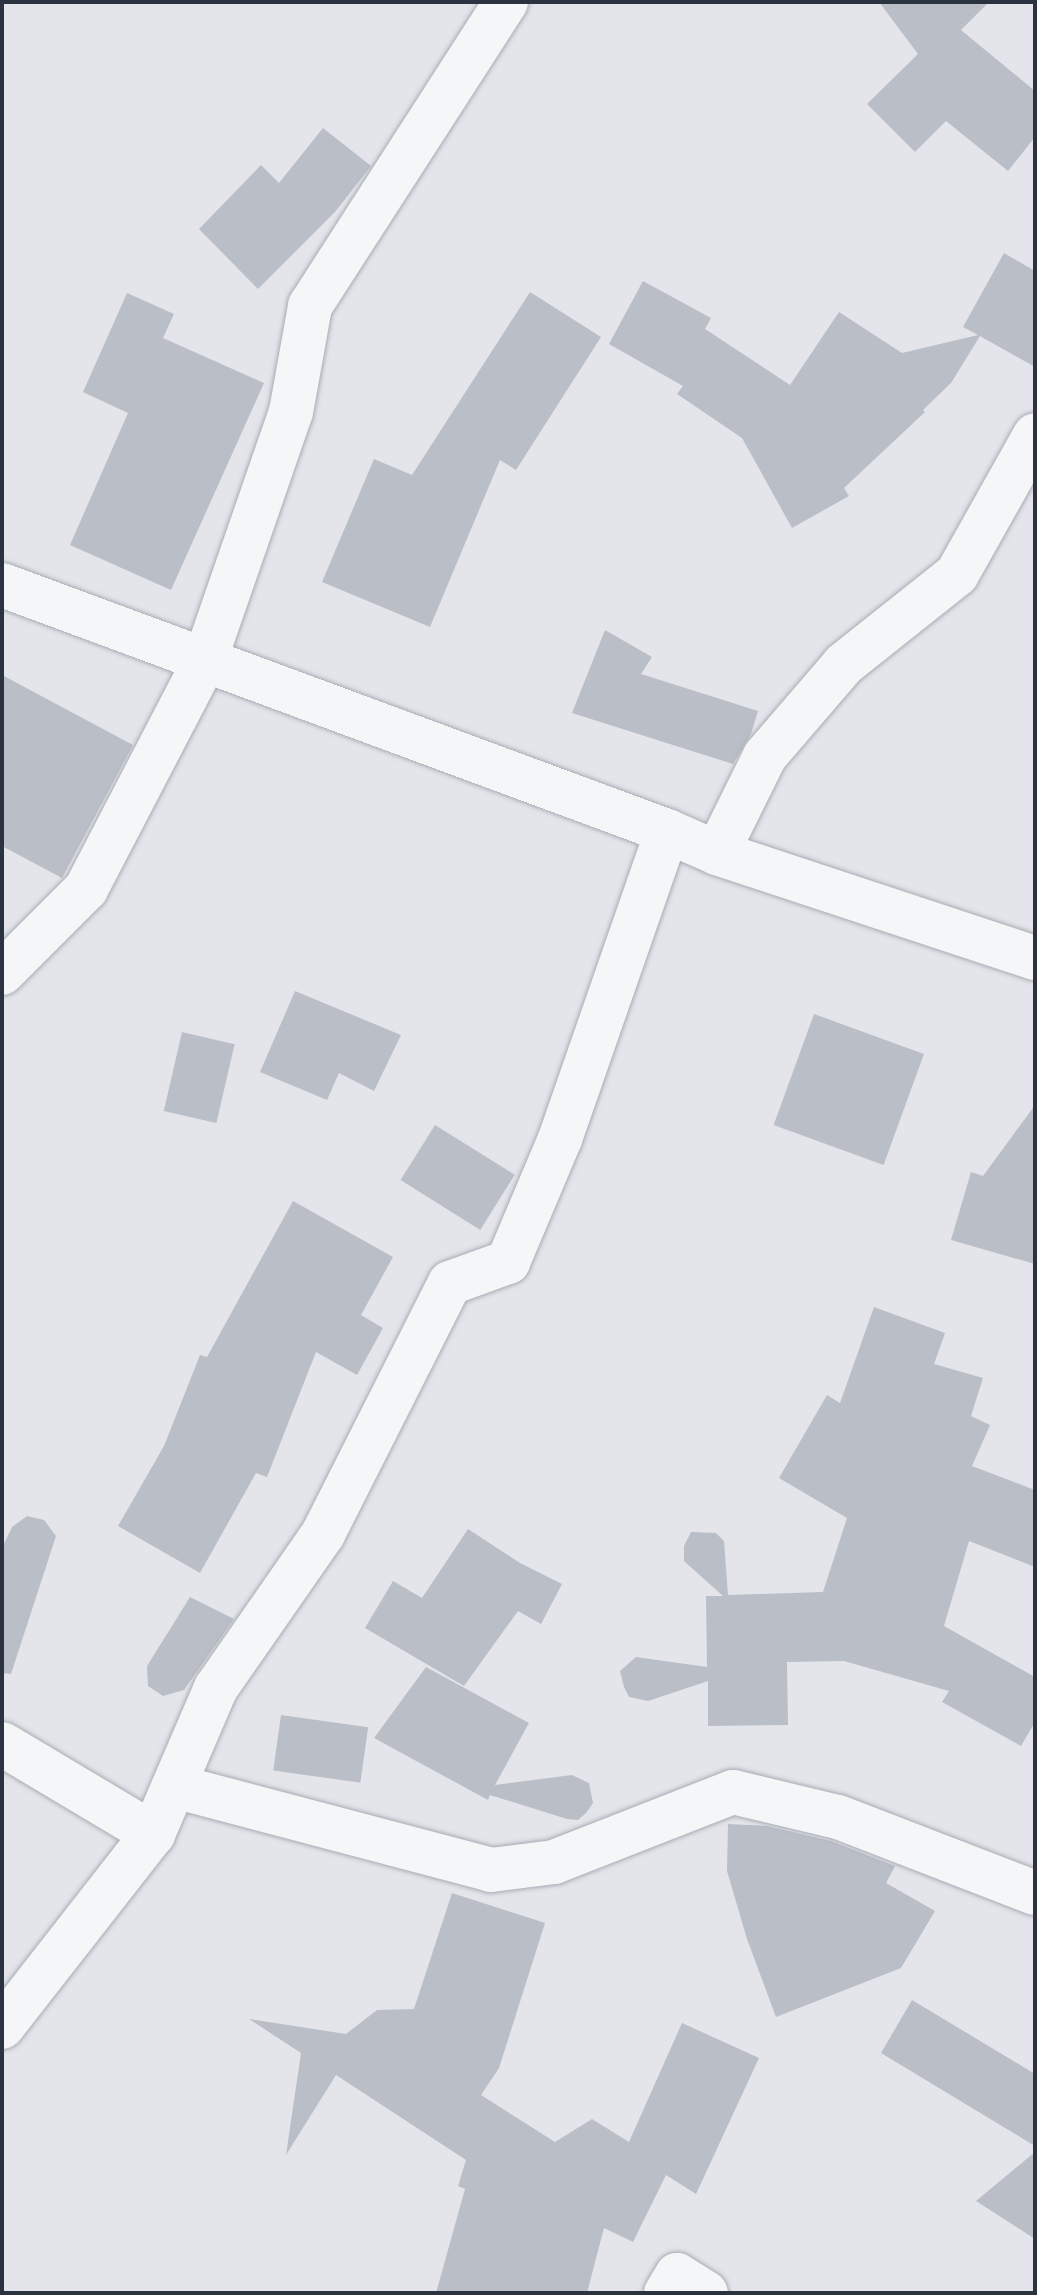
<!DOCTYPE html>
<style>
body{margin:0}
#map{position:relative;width:1037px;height:2295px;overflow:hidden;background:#e3e5ea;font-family:Quicksand,sans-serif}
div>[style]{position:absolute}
.building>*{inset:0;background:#babec6;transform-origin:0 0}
.roads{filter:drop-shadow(0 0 2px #a8acb4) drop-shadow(0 0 2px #a8acb4)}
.minor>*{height:44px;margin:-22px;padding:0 22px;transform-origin:22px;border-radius:22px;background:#f5f6f8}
span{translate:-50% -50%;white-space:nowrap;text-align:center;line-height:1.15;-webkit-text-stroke:7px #f2f4f7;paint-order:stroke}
.frame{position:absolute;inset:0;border:4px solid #2c3340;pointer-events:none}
</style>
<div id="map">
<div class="building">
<div style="clip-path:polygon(879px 2px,989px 2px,961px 30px,1035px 91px,1035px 137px,1008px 171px,946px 121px,915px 152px,867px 104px,918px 54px)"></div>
<div style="clip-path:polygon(323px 128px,371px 166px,335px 212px,258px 289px,199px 229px,261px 165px,279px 183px)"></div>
<div style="clip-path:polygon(1004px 253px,1035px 271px,1035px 367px,980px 336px,951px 383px,923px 410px,925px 412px,844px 488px,849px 496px,792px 528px,742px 438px,677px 394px,683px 386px,609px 344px,643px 281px,711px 318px,705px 329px,790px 385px,839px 312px,902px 353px,978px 335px,963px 327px)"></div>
<div style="clip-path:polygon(530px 292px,601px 337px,516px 470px,500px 460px,430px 627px,322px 582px,374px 459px,412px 475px)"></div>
<div style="clip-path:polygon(127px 293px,174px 314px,163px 338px,264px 383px,171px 590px,70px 545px,128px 413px,83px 392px)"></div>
<div style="clip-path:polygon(605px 630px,652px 657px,641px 674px,758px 711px,751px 734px,733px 764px,572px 713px)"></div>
<div style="clip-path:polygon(2px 675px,133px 745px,62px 878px,2px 846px)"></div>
<div style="clip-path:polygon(295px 991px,401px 1035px,374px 1091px,339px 1073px,327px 1100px,260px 1072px)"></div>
<div style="left:814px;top:1014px;width:117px;height:118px;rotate:20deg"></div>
<div style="left:182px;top:1032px;width:54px;height:81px;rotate:13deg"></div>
<div style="clip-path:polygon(1035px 1105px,1035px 1264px,951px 1240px,971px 1172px,983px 1176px)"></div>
<div style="left:435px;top:1125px;width:94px;height:65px;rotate:32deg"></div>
<div style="clip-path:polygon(293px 1201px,393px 1257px,361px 1315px,383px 1328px,357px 1375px,316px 1352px,267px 1477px,256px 1473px,200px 1573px,118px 1526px,164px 1446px,200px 1355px,207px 1357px)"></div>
<div style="clip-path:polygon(874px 1307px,945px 1333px,934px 1364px,983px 1378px,971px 1416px,990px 1425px,972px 1466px,1035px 1490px,1035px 1567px,969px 1541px,944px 1626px,1035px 1677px,1035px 1722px,1021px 1746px,942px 1702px,949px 1691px,844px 1661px,787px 1662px,788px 1725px,708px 1726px,708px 1681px,648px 1701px,629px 1697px,624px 1687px,620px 1671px,636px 1657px,707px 1667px,706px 1596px,723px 1596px,684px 1561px,684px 1546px,691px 1532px,716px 1533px,724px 1541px,728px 1595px,823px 1592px,847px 1518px,779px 1478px,827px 1395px,840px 1403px)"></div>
<div style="clip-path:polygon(27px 1516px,44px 1520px,56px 1536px,11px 1674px,2px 1673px,2px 1548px,12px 1527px)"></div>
<div style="clip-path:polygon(468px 1529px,520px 1563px,562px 1584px,541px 1624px,518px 1611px,464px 1686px,365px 1628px,393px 1581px,422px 1598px)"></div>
<div style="clip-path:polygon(190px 1597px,234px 1619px,184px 1690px,163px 1696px,148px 1686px,147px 1666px)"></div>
<div style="clip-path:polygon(426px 1667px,529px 1723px,495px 1785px,572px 1775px,589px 1783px,593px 1803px,586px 1813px,578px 1820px,567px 1819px,490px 1795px,488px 1800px,374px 1738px)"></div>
<div style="left:281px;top:1715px;width:88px;height:56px;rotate:8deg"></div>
<div style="clip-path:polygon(728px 1824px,767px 1826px,831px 1841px,895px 1866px,886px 1883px,935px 1911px,901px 1968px,776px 2017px,747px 1939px,727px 1871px)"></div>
<div style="clip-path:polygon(452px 1893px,545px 1923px,499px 2068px,481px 2095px,555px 2142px,592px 2119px,629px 2142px,682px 2023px,759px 2058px,696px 2194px,666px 2175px,633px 2242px,604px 2228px,587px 2293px,436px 2293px,465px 2189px,458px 2186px,466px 2160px,336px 2075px,286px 2155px,301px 2053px,249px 2019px,346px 2034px,377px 2010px,414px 2009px)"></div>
<div style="clip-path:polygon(912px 2000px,1035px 2074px,1035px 2146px,881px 2053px)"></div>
<div style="clip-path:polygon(1035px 2152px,1035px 2239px,976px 2201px)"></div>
</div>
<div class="roads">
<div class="minor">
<div style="left:2px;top:585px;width:709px;rotate:20.3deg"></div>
<div style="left:667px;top:831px;width:55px;rotate:23.7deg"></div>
<div style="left:717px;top:853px;width:335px;rotate:18.3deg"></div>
<div style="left:717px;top:853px;width:108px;rotate:-63.7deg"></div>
<div style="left:765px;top:756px;width:121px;rotate:-49.3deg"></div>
<div style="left:844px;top:664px;width:144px;rotate:-38.5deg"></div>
<div style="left:957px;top:574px;width:159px;rotate:-60.7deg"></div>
<div style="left:2px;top:973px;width:119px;rotate:-45deg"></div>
<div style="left:86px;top:889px;width:258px;rotate:-62.5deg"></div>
<div style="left:205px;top:660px;width:262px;rotate:-70.9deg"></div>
<div style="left:291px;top:412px;width:108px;rotate:-79.8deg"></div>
<div style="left:310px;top:306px;width:362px;rotate:-57.2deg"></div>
<div style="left:2px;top:1744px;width:176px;rotate:30.8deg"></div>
<div style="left:174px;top:1786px;width:328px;rotate:14.8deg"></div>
<div style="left:491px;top:1870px;width:64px;rotate:-7.2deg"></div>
<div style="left:554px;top:1862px;width:192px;rotate:-21.4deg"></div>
<div style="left:733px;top:1792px;width:108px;rotate:13.4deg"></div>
<div style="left:838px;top:1817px;width:211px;rotate:21.1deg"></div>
<div style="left:2px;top:2027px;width:245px;rotate:-52deg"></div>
<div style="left:153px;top:1834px;width:159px;rotate:-66.7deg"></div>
<div style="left:216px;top:1688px;width:188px;rotate:-55.2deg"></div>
<div style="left:323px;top:1534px;width:281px;rotate:-63.2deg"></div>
<div style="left:450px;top:1283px;width:62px;rotate:-19.9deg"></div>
<div style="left:508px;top:1262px;width:134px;rotate:-67.1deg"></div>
<div style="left:560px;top:1139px;width:326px;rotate:-70.8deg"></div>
<div style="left:666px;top:2293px;width:21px;rotate:-59deg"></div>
<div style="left:677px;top:2275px;width:34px;rotate:32deg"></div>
</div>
</div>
<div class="frame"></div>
</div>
